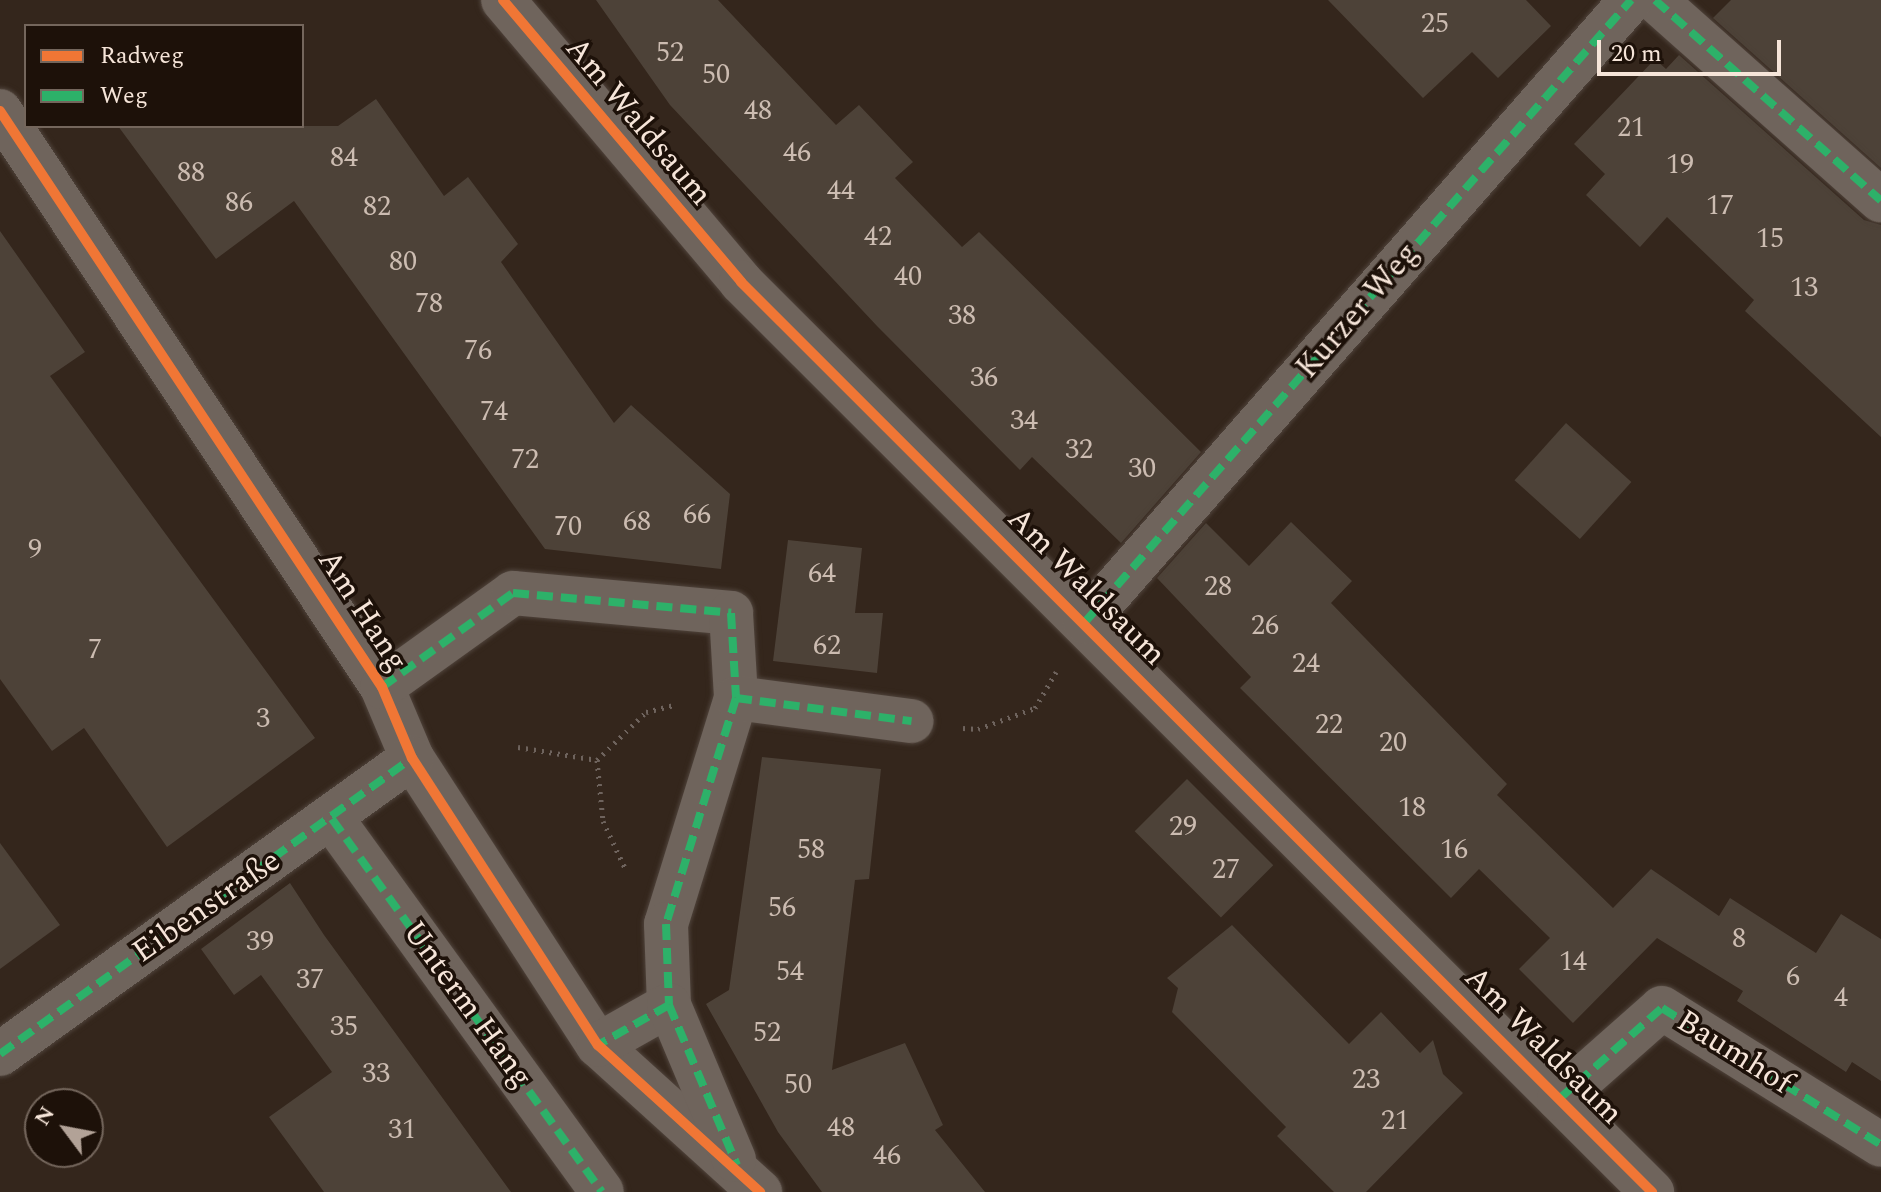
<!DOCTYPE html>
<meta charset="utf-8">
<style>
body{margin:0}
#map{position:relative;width:1881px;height:1192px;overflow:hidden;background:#34261c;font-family:Spectral,serif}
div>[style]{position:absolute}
.building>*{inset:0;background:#4d4238;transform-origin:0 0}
.path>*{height:5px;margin-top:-2.5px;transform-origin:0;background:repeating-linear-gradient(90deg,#6e635d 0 2px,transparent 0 8px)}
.roads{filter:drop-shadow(0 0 2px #4f433b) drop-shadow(0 0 2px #4f433b)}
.street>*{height:44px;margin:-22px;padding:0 22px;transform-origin:22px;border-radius:22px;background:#6f645c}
.quiet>*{height:8px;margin-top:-4px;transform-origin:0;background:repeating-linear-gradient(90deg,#2db169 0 16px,transparent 0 24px)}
.cycleway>*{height:10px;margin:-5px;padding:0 5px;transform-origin:5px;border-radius:5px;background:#f07635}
span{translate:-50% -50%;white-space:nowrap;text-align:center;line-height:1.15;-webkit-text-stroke:7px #1d1109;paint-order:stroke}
.number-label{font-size:28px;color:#ccbcb1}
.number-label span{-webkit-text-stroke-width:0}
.street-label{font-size:32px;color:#f6e5d9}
.legend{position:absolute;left:24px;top:24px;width:280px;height:104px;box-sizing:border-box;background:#1d1109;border:2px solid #74665c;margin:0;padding:10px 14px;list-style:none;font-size:24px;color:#f6e5d9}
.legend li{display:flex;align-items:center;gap:16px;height:40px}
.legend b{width:40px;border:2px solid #74665c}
.north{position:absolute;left:24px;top:1088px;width:80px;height:80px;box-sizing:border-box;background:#1d1109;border:2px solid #74665c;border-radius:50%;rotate:302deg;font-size:22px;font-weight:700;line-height:32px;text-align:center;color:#f6e5d9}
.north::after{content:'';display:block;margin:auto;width:28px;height:36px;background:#b2a297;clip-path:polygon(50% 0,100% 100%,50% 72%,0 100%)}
.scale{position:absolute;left:1597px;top:40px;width:184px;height:36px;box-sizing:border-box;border:4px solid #f6e5d9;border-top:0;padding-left:10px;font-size:24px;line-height:28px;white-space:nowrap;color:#f6e5d9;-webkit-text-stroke:6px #1d1109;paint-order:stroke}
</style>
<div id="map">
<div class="building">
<div style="clip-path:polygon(596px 0,718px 0,836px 125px,859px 105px,913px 162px,895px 178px,962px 247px,979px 232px,1201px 452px,1121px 543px,1032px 457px,1020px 470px,877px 326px,670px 105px)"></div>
<div style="clip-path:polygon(1328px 0,1526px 0,1551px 26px,1498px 78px,1472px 52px,1423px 98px)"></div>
<div style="clip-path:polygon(1731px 0,1881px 0,1881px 168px,1713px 18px)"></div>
<div style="clip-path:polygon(1679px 55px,1864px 220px,1881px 225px,1881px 437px,1745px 311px,1754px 300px,1667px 217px,1640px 247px,1586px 195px,1605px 174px,1574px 144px,1655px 59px,1666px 69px)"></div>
<div style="clip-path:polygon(376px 99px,444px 196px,468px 177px,518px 244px,501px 262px,614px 423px,631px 405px,730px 494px,721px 569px,545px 549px,294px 201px,216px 259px,118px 126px,338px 126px)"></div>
<div style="clip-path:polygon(0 231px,85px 352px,50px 376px,315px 738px,167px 847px,84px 728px,52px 751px,0 679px)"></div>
<div style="left:1566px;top:423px;width:88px;height:77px;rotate:42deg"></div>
<div style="clip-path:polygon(1291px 522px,1352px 581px,1331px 603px,1507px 784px,1497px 795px,1613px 908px,1651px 869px,1719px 916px,1730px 898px,1816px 953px,1841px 914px,1881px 939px,1881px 1081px,1852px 1062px,1846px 1072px,1737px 1001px,1743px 991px,1657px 938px,1573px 1023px,1519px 969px,1550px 938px,1479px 869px,1451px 898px,1240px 688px,1251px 677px,1157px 578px,1206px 523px,1249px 566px)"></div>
<div style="clip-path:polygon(788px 540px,862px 548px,855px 613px,883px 613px,877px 673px,773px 661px)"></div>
<div style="clip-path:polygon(762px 757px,881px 769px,869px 879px,855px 880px,832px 1070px,905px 1043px,943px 1125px,935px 1130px,985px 1192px,822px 1192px,778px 1132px,706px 1004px,729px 990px)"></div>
<div style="left:1187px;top:779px;width:122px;height:74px;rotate:45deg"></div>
<div style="clip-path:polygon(0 843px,60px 925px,0 969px)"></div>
<div style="clip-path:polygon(290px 883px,324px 935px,511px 1192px,324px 1192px,269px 1117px,332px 1072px,261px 975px,234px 995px,201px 949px)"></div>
<div style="clip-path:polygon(1232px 925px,1349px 1044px,1381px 1012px,1420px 1053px,1433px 1040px,1443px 1074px,1463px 1093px,1366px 1192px,1334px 1192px,1277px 1136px,1286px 1127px,1172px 1012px,1178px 988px,1167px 978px)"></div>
</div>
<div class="path">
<div style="left:963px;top:728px;width:15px;rotate:4deg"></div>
<div style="left:978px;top:729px;width:61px;rotate:-20.2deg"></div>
<div style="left:1035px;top:708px;width:42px;rotate:-59.7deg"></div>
<div style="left:518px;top:747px;width:80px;rotate:9.3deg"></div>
<div style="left:597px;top:760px;width:69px;rotate:-44.4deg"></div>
<div style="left:646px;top:712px;width:30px;rotate:-14deg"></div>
<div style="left:597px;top:760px;width:61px;rotate:84.4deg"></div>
<div style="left:603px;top:821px;width:54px;rotate:64.9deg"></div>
</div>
<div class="roads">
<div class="street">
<div style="left:503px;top:0;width:369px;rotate:49.8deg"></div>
<div style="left:741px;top:282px;width:1288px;rotate:44.97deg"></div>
<div style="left:1655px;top:0;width:302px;rotate:41.6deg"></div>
<div style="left:0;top:111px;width:691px;rotate:56.45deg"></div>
<div style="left:382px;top:687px;width:77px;rotate:67.1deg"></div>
<div style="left:412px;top:758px;width:342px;rotate:57.1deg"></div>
<div style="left:598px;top:1045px;width:219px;rotate:42.2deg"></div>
<div style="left:1085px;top:622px;width:828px;rotate:-48.72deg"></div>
<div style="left:382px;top:687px;width:161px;rotate:-35.7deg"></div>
<div style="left:513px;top:593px;width:219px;rotate:5.2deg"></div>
<div style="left:731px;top:613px;width:85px;rotate:86.6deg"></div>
<div style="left:736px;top:698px;width:237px;rotate:107.2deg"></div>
<div style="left:666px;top:924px;width:81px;rotate:87.9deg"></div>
<div style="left:669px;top:1005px;width:81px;rotate:150.6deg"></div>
<div style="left:736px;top:698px;width:177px;rotate:7.5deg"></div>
<div style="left:332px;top:819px;width:460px;rotate:54.1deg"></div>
<div style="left:669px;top:1005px;width:168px;rotate:67.2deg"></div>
<div style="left:0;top:1054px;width:507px;rotate:-35.7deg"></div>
<div style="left:1559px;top:1099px;width:137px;rotate:-41.5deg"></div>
<div style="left:1662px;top:1008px;width:258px;rotate:32deg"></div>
</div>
</div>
<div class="quiet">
<div style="left:1655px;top:0;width:302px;rotate:41.6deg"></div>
<div style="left:1085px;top:622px;width:828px;rotate:-48.72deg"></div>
<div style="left:382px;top:687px;width:161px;rotate:-35.7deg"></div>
<div style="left:513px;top:593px;width:219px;rotate:5.2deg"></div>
<div style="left:731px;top:613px;width:85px;rotate:86.6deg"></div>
<div style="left:736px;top:698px;width:237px;rotate:107.2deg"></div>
<div style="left:666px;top:924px;width:81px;rotate:87.9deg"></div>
<div style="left:669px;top:1005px;width:81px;rotate:150.6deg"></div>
<div style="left:736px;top:698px;width:177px;rotate:7.5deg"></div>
<div style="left:332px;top:819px;width:460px;rotate:54.1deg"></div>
<div style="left:669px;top:1005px;width:174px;rotate:67deg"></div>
<div style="left:0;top:1054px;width:507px;rotate:-35.7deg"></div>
<div style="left:1559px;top:1099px;width:137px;rotate:-41.5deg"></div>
<div style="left:1662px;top:1008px;width:258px;rotate:32deg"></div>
</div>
<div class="cycleway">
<div style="left:503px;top:0;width:369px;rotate:49.8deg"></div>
<div style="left:741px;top:282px;width:1288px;rotate:44.97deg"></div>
<div style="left:0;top:111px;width:691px;rotate:56.45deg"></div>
<div style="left:382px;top:687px;width:77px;rotate:67.1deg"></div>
<div style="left:412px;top:758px;width:342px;rotate:57.1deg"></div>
<div style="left:598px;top:1045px;width:219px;rotate:42.2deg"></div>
</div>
<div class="number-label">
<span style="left:1435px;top:24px">25</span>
<span style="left:670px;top:53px">52</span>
<span style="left:716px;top:75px">50</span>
<span style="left:758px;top:111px">48</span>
<span style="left:1631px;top:128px">21</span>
<span style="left:797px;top:153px">46</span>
<span style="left:344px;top:158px">84</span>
<span style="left:1680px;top:165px">19</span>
<span style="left:191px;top:173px">88</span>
<span style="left:841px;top:191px">44</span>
<span style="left:239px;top:203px">86</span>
<span style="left:1720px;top:206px">17</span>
<span style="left:377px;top:207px">82</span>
<span style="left:878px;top:237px">42</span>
<span style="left:1770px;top:239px">15</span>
<span style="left:403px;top:262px">80</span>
<span style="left:908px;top:277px">40</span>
<span style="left:1804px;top:288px">13</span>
<span style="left:429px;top:304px">78</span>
<span style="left:962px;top:316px">38</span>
<span style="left:478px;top:351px">76</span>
<span style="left:984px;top:378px">36</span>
<span style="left:494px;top:412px">74</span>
<span style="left:1024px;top:421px">34</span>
<span style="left:1079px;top:450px">32</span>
<span style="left:525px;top:460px">72</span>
<span style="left:1142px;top:469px">30</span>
<span style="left:697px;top:515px">66</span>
<span style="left:637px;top:522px">68</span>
<span style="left:568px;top:527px">70</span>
<span style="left:35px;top:550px">9</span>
<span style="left:822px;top:574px">64</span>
<span style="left:1218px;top:587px">28</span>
<span style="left:1265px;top:626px">26</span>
<span style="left:827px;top:646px">62</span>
<span style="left:95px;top:650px">7</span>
<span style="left:1306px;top:664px">24</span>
<span style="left:263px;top:719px">3</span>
<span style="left:1329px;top:725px">22</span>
<span style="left:1393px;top:743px">20</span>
<span style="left:1412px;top:808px">18</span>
<span style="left:1183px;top:827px">29</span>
<span style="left:811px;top:850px">58</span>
<span style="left:1454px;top:850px">16</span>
<span style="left:1226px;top:870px">27</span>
<span style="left:782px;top:908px">56</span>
<span style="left:1739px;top:939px">8</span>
<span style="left:260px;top:942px">39</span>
<span style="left:1573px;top:962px">14</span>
<span style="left:790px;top:972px">54</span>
<span style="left:1793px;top:977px">6</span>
<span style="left:310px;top:980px">37</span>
<span style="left:1841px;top:998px">4</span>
<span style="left:344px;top:1027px">35</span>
<span style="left:767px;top:1033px">52</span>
<span style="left:376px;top:1074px">33</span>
<span style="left:1366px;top:1080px">23</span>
<span style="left:798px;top:1085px">50</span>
<span style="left:1395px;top:1121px">21</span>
<span style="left:841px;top:1128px">48</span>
<span style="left:402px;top:1130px">31</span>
<span style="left:887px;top:1156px">46</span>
</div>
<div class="street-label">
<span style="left:638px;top:122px;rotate:50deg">Am Waldsaum</span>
<span style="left:1358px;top:311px;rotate:-49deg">Kurzer Weg</span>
<span style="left:1086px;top:587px;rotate:45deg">Am Waldsaum</span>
<span style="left:362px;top:611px;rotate:57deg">Am Hang</span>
<span style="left:207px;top:907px;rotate:-35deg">Eibenstraße</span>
<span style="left:467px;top:1005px;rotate:54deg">Unterm Hang</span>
<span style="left:1543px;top:1046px;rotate:45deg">Am Waldsaum</span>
<span style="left:1734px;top:1053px;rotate:32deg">Baumhof</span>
</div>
<ul class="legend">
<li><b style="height:10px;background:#f07635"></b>Radweg</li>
<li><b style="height:10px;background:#2db169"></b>Weg</li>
</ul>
<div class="north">N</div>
<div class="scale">20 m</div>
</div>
